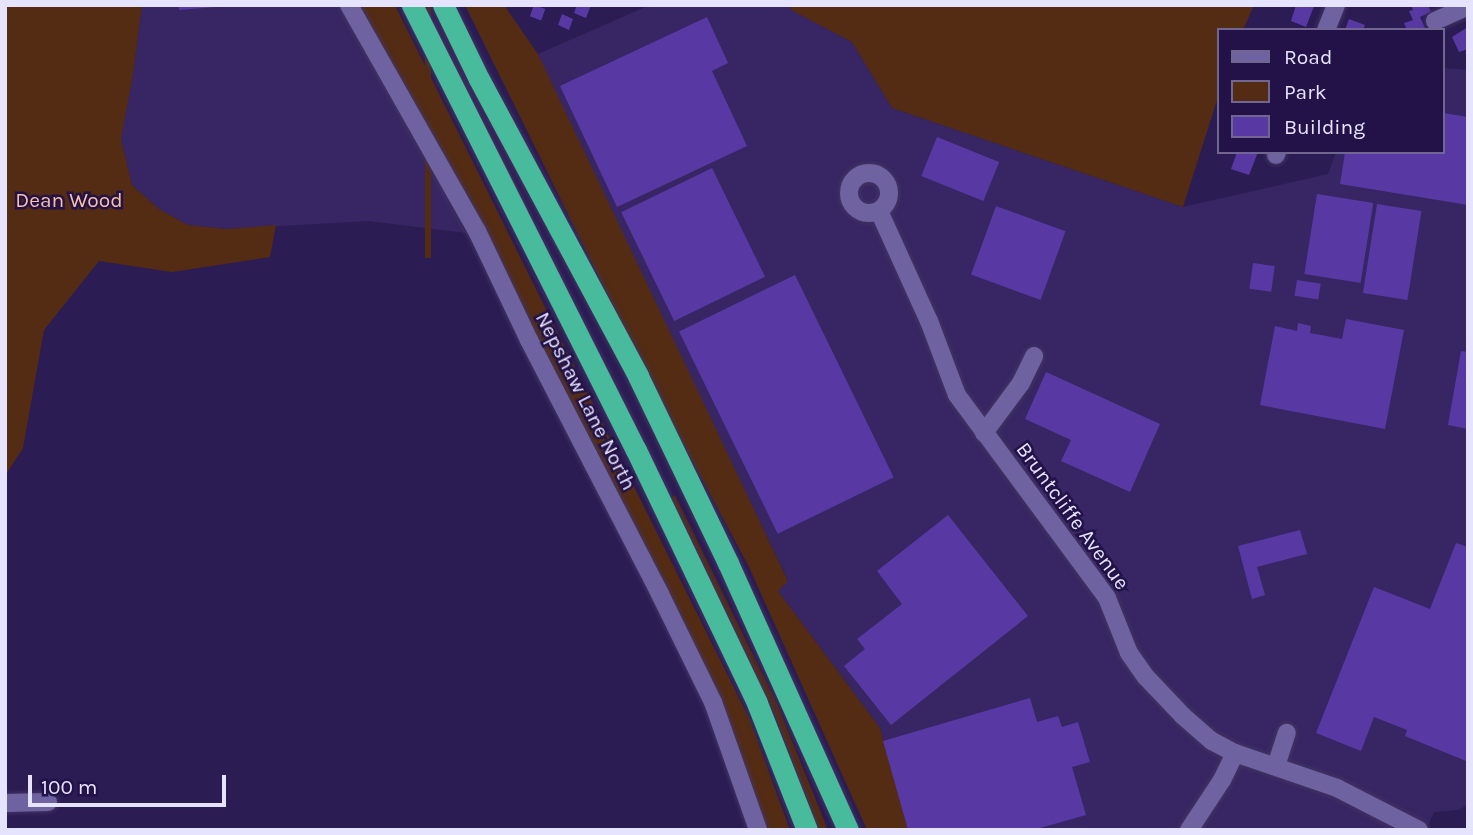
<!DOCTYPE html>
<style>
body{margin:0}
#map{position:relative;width:1473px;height:835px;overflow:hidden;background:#2b1c54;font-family:Karla,sans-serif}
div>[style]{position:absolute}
.built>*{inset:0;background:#372663}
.green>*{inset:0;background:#532c13;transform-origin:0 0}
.building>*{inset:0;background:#5839a4;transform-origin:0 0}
.roads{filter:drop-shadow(0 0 2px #433463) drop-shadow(0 0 2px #433463)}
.minor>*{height:18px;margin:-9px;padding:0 9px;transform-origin:9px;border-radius:9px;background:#6e63a0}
.minor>.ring{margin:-9px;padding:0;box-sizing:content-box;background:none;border:18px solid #6e63a0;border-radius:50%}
.highway>*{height:21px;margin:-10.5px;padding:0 10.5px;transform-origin:10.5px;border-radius:10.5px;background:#47bb9b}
span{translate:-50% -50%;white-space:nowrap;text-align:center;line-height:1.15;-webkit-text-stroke:5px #221248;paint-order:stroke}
.park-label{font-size:21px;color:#fac2a2}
.street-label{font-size:21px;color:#e6e3ff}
.frame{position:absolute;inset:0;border:7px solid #e6e3ff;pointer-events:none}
.legend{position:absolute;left:1217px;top:28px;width:228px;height:126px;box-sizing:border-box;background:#221248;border:2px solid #706691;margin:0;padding:9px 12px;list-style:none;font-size:21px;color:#e6e3ff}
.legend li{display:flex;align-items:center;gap:14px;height:35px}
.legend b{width:35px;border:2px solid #706691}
.scale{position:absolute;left:28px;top:775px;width:198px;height:32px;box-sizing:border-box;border:4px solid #e6e3ff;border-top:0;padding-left:9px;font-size:21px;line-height:24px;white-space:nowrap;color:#e6e3ff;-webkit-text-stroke:5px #221248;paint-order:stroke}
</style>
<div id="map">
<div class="built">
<div style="clip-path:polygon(142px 5px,339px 5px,466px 233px,368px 221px,227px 229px,188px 225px,159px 209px,132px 185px,121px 139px,133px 75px)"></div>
<div style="clip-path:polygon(650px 5px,789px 5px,791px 10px,852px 42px,892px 108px,1183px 207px,1328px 174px,1336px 152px,1443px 152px,1443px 68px,1468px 70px,1468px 804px,1459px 810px,1434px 812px,1426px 830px,908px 830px,880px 728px,778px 591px,788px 580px,585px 160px,538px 54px)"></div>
</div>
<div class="green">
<div style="clip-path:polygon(5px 5px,142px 5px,133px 75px,121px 139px,132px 185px,159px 209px,188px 225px,227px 229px,276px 225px,270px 257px,172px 272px,99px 261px,44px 330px,23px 448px,5px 476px)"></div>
<div style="clip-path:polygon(360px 5px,395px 5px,750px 720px,790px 830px,768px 830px,730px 729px,452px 173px)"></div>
<div style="left:425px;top:5px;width:6px;height:253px"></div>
<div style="clip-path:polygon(465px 5px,504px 5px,538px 54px,788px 581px,778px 591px,880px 728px,908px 830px,867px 830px,749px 567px,656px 393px)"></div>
<div style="clip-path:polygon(789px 5px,1254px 5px,1243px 30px,1219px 30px,1219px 94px,1183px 207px,892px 108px,852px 42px,791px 10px)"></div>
<div style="clip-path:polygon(675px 495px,777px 704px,828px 830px,819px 830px,772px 708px,671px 498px)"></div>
</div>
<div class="building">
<div style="clip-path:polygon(179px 5px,216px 5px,216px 7px,179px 10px)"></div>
<div style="left:534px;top:5px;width:12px;height:12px;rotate:20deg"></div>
<div style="clip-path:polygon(577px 5px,591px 5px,586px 18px,574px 13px)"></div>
<div style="clip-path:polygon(1296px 5px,1314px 6px,1306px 27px,1291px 21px)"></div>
<div style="clip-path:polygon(1411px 5px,1428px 5px,1431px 12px,1420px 17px,1426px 30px,1407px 30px,1404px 23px,1413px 20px,1409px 11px,1413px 10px)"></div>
<div style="clip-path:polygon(562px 14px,573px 19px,569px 30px,558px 25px)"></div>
<div style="clip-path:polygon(707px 17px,728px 63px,712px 71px,747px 146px,617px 207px,560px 86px)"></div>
<div style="clip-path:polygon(1349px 19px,1365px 25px,1363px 30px,1345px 30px)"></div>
<div style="clip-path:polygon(1468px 27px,1468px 49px,1459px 52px,1452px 37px)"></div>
<div style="clip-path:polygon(1443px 113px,1468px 117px,1468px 205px,1340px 184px,1345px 152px,1443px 152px)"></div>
<div style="left:937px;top:137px;width:67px;height:42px;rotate:22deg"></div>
<div style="clip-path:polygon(1237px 152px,1258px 152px,1249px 175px,1231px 169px)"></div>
<div style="left:712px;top:168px;width:121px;height:101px;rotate:64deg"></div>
<div style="left:1317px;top:194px;width:57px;height:81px;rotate:9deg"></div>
<div style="left:1377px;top:204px;width:45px;height:90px;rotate:9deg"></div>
<div style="left:996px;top:206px;width:74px;height:73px;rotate:20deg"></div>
<div style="left:1253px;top:263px;width:22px;height:26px;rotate:8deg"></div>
<div style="left:795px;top:275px;width:225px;height:129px;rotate:64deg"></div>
<div style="left:1297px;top:280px;width:24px;height:16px;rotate:9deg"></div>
<div style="clip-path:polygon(1346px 319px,1404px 330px,1385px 429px,1260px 405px,1275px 326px,1297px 331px,1298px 323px,1311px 326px,1310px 333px,1342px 339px)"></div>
<div style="clip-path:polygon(1461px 351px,1468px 352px,1468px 429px,1448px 425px)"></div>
<div style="clip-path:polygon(1046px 372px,1160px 424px,1130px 492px,1061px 461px,1071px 440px,1025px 419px)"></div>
<div style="clip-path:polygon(948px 515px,1028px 616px,891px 725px,844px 666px,865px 649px,857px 639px,902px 604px,877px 571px)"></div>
<div style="clip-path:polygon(1300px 530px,1307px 554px,1257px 567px,1265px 595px,1252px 599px,1238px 546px)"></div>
<div style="clip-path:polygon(1456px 543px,1468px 547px,1466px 761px,1405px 736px,1407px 730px,1374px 717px,1361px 751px,1316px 733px,1374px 587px,1430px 609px)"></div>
<div style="clip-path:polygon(1030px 698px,1037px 722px,1058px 716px,1062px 727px,1078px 722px,1090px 762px,1072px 767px,1086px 815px,1033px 830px,908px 830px,883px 741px)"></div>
</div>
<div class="roads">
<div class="minor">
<div style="left:349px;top:5px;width:260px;rotate:60.5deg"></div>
<div style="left:477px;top:231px;width:121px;rotate:64.5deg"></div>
<div style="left:529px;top:340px;width:286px;rotate:62.7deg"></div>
<div style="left:660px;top:594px;width:120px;rotate:63.9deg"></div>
<div style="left:713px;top:702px;width:136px;rotate:70.6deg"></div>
<div style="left:1435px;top:21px;width:36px;rotate:-24deg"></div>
<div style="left:1326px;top:30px;width:27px;rotate:-68deg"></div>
<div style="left:1276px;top:155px;width:3px;rotate:-72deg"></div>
<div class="ring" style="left:849px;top:173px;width:22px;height:22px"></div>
<div style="left:879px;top:211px;width:121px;rotate:65.6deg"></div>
<div style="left:929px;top:321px;width:79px;rotate:69.3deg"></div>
<div style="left:957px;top:395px;width:252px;rotate:53.5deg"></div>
<div style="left:1107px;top:598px;width:59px;rotate:68.2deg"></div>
<div style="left:1129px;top:653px;width:29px;rotate:55deg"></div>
<div style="left:1146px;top:677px;width:54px;rotate:46.5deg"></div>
<div style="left:1183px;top:716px;width:38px;rotate:41deg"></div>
<div style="left:1212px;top:741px;width:26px;rotate:28deg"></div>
<div style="left:1235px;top:753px;width:108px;rotate:18.9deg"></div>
<div style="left:1337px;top:788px;width:92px;rotate:27.1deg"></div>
<div style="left:984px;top:433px;width:62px;rotate:-53.5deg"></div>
<div style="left:1021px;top:383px;width:30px;rotate:-64deg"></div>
<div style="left:1276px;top:766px;width:35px;rotate:-72deg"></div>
<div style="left:5px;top:803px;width:43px;rotate:-1.3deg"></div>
<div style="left:1189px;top:830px;width:60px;rotate:-56.6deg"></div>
<div style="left:1222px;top:780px;width:30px;rotate:-64deg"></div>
</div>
<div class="highway">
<div style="left:412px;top:5px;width:498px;rotate:63.3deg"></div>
<div style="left:636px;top:450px;width:280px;rotate:64.4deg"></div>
<div style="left:757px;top:703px;width:136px;rotate:68.5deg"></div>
<div style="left:443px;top:5px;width:82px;rotate:64.1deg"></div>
<div style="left:479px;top:79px;width:337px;rotate:61.8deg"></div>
<div style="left:638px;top:376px;width:208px;rotate:64.3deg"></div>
<div style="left:728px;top:563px;width:293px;rotate:65.8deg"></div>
</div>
</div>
<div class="park-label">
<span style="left:69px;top:200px">Dean Wood</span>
</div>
<div class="street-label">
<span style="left:586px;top:401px;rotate:63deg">Nepshaw Lane North</span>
<span style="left:1073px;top:516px;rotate:54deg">Bruntcliffe Avenue</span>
</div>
<div class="frame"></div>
<ul class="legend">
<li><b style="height:9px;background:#6e63a0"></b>Road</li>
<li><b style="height:19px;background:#532c13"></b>Park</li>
<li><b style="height:19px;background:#5839a4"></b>Building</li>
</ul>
<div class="scale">100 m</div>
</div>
